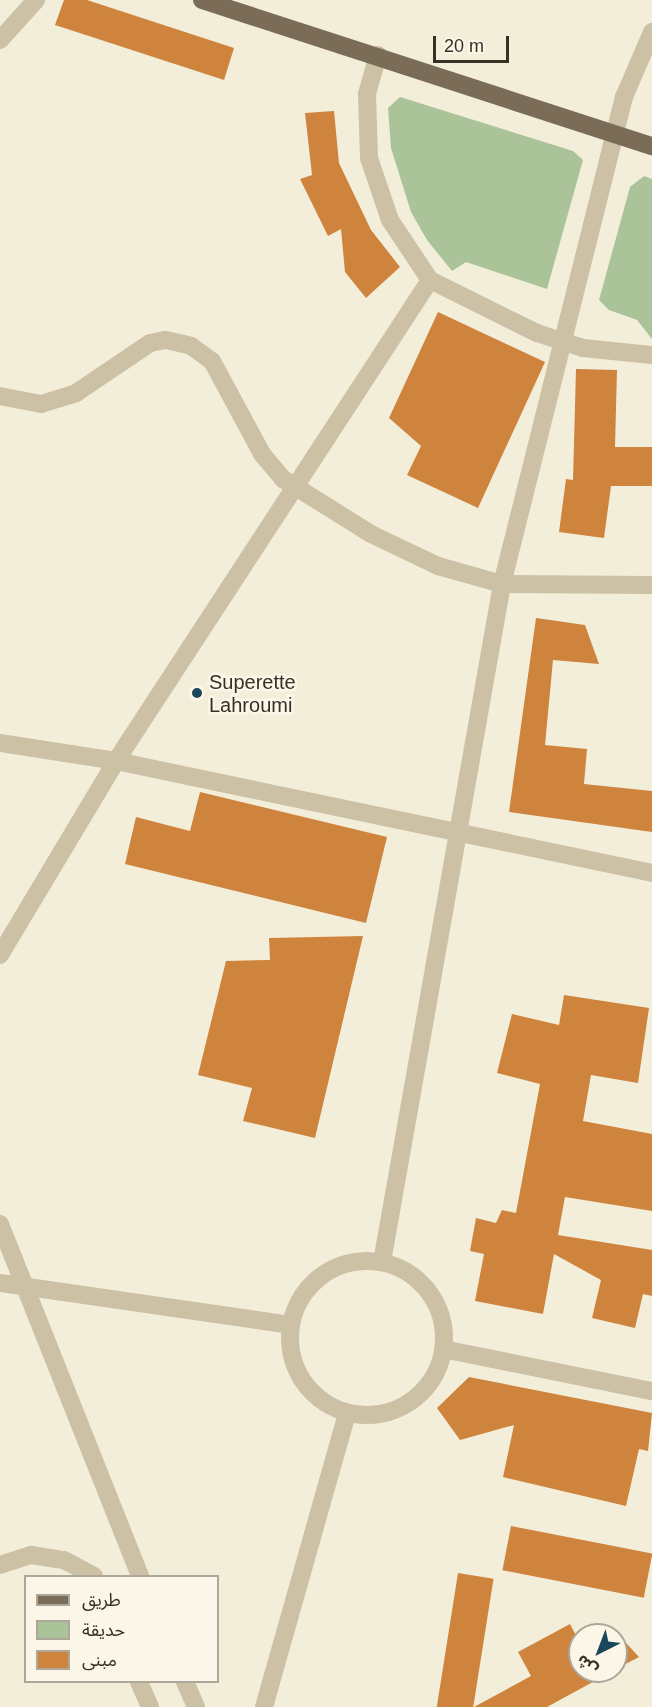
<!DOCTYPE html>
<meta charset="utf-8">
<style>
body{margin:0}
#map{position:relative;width:652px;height:1707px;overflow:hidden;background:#f3eeda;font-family:Helvetica,"Noto Sans Arabic",sans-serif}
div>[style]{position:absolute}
.green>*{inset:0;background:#abc399}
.building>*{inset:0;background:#ce843d;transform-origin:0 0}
.minor>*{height:18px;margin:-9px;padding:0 9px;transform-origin:9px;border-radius:9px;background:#ccc1a5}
.minor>.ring{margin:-9px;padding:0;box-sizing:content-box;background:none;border:18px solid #ccc1a5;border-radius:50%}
.major>*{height:18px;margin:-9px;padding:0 9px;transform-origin:9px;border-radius:9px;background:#7a6c57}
.dots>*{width:16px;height:16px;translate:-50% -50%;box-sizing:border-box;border:3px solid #fbf6e7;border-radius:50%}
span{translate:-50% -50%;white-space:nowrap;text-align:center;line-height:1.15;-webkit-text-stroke:5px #fbf6e7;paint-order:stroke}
.poi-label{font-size:20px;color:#373027}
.left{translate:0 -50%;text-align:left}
.legend{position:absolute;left:24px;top:1575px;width:195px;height:108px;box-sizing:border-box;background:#fbf6e7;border:2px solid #ada79a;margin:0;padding:8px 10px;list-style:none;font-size:18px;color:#373027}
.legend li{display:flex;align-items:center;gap:12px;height:30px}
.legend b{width:30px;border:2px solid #ada79a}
.north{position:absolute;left:568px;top:1623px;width:60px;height:60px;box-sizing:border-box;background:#fbf6e7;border:2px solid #ada79a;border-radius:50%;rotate:222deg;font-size:16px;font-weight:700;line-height:24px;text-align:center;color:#373027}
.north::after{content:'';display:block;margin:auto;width:21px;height:27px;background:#1a475c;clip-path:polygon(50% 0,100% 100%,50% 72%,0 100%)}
.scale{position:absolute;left:433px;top:36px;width:76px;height:27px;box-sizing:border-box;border:3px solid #373027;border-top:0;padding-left:8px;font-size:18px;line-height:21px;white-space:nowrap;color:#373027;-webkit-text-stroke:4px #fbf6e7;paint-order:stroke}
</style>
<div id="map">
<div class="green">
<div style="clip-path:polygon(400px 97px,573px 151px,583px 160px,547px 289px,466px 262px,452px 271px,427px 240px,411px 212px,391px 148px,388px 108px)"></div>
<div style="clip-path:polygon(644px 176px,652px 179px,652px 339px,637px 320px,609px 310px,599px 300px,630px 187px)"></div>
</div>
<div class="building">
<div style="clip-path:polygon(64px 0,87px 0,234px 48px,224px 80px,55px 25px)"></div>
<div style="clip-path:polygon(334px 111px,339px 163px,371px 230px,400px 267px,366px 298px,345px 272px,341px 229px,328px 236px,300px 179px,312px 175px,305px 113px)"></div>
<div style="clip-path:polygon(438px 312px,545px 362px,478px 508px,407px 475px,421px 446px,389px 418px)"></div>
<div style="clip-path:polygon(576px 369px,617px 370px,615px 447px,652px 447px,652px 486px,611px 486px,604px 538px,559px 532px,566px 479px,573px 480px)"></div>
<div style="clip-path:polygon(536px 618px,585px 625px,599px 664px,553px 660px,545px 745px,587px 749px,584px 784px,652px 791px,652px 832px,509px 812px)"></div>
<div style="clip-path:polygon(200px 792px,387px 837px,366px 923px,125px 864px,136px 817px,190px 831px)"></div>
<div style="clip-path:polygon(363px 936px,315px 1138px,243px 1121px,252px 1088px,198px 1075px,226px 961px,270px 960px,269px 938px)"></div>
<div style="clip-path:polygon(564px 995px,649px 1008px,638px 1083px,591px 1075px,583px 1121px,652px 1134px,652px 1211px,565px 1197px,558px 1235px,652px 1250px,652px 1296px,643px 1294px,635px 1328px,592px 1318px,601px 1280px,554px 1254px,543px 1314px,475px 1301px,484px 1254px,470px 1251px,476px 1218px,496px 1223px,502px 1210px,516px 1213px,540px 1084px,497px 1073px,512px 1014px,559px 1025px)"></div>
<div style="clip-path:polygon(469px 1377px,652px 1413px,648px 1451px,639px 1449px,626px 1506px,503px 1477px,514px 1425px,460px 1440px,437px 1408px)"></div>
<div style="left:511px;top:1526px;width:144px;height:45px;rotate:11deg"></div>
<div style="left:458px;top:1573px;width:36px;height:136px;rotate:9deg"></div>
<div style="clip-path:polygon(570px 1624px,580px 1643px,580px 1671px,613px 1671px,547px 1707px,474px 1707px,531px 1676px,518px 1652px)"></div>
<div style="clip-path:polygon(616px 1632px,639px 1657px,616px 1669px,616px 1635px,611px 1635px)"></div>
</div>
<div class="minor">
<div style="left:0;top:40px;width:54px;rotate:-48deg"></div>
<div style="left:378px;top:55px;width:41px;rotate:105.8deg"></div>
<div style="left:367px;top:94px;width:64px;rotate:88.2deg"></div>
<div style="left:369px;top:158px;width:65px;rotate:71.3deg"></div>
<div style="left:390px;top:220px;width:72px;rotate:56.3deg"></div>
<div style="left:430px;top:280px;width:119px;rotate:26.4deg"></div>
<div style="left:537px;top:333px;width:48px;rotate:18.1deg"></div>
<div style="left:583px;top:348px;width:69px;rotate:5.8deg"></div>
<div style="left:0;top:396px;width:42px;rotate:11deg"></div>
<div style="left:41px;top:404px;width:37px;rotate:-17deg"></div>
<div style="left:76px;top:393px;width:89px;rotate:-34deg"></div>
<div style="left:150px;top:343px;width:16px;rotate:-11deg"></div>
<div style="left:166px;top:340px;width:26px;rotate:13deg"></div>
<div style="left:191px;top:346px;width:26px;rotate:36deg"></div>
<div style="left:212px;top:361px;width:106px;rotate:61.7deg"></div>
<div style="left:262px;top:454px;width:33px;rotate:50deg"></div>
<div style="left:283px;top:479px;width:104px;rotate:32deg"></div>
<div style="left:371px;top:534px;width:74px;rotate:25.5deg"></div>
<div style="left:438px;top:566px;width:66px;rotate:15.7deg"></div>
<div style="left:502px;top:584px;width:150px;rotate:0.4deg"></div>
<div style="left:0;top:743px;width:117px;rotate:8.8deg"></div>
<div style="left:116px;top:761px;width:548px;rotate:11.8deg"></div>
<div style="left:0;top:955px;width:226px;rotate:-59.1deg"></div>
<div style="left:116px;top:761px;width:574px;rotate:-56.86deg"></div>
<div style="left:0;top:1224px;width:379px;rotate:68.3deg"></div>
<div class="ring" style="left:290px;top:1261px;width:136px;height:136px"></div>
<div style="left:382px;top:1262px;width:689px;rotate:-79.96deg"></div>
<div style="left:502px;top:584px;width:502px;rotate:-75.94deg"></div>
<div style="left:624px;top:97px;width:71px;rotate:-66.7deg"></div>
<div style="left:0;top:1283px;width:293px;rotate:8.2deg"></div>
<div style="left:443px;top:1349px;width:213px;rotate:11.4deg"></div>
<div style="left:0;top:1565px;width:33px;rotate:-18deg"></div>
<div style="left:31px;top:1555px;width:33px;rotate:9deg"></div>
<div style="left:64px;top:1560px;width:34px;rotate:28deg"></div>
<div style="left:139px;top:1682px;width:27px;rotate:66deg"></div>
<div style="left:185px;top:1682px;width:27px;rotate:66deg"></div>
<div style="left:264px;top:1707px;width:305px;rotate:-74.2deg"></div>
</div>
<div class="major">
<div style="left:202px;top:0;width:473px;rotate:18deg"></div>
</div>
<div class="dots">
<div style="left:197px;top:693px;background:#1a475c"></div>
</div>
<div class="poi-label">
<span class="left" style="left:209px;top:694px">Superette<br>Lahroumi</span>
</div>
<ul class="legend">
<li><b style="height:8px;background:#7a6c57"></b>طريق</li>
<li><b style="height:16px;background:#abc399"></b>حديقة</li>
<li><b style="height:16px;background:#ce843d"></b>مبنى</li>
</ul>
<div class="north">ش</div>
<div class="scale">20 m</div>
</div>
